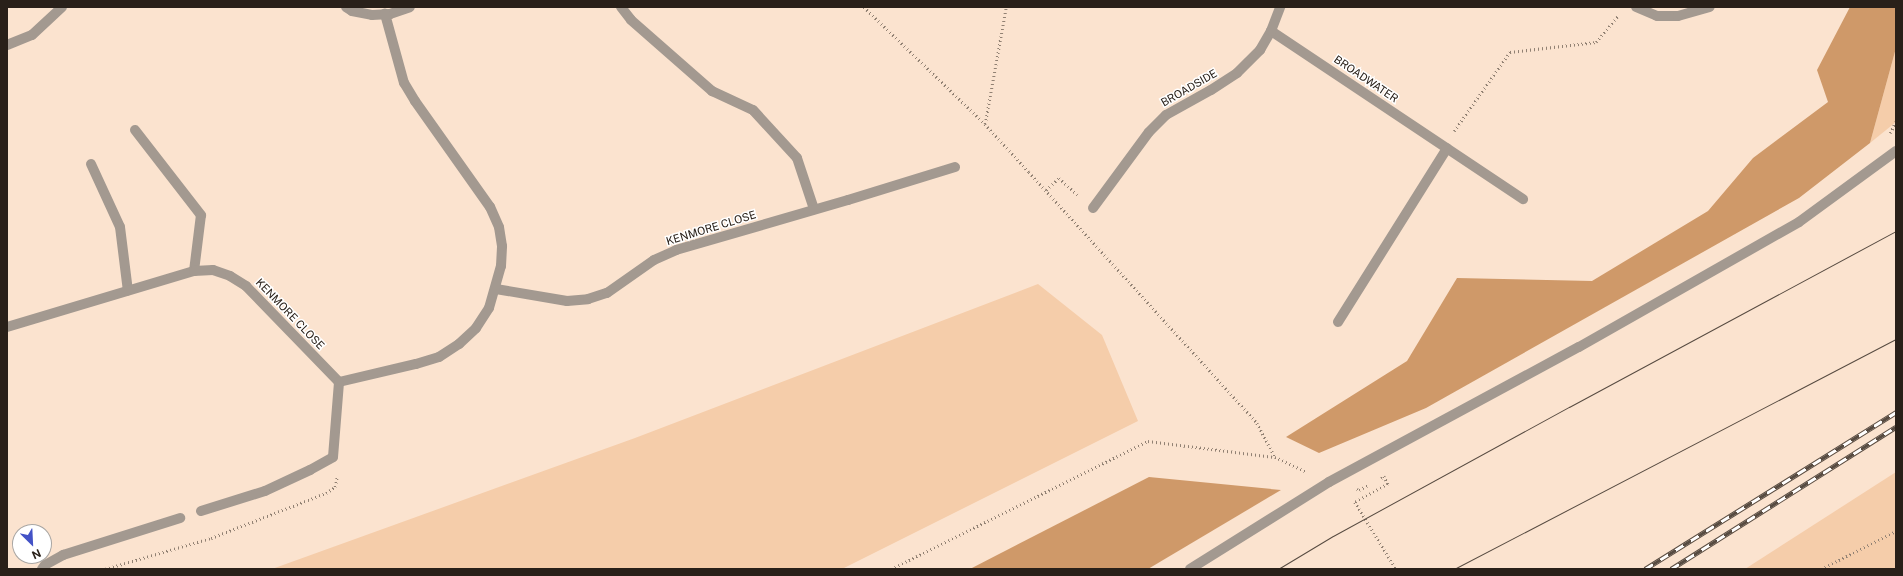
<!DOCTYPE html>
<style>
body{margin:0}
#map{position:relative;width:1903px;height:576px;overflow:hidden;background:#fbe3cf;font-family:"Public Sans",sans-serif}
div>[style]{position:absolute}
.green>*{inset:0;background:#f5cdaa}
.forest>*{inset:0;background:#cf9969}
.path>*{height:2.5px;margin-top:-1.25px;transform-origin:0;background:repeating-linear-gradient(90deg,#918173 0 1px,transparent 0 4px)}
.lane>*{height:10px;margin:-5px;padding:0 5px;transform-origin:5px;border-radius:5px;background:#a39990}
.street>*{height:10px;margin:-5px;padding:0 5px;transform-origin:5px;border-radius:5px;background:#a39990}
.tram>*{height:1px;margin:-0.5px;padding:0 0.5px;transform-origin:0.5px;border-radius:0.5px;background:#574b41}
.rail>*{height:4.5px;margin-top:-2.25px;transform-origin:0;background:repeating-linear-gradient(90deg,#fff 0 9px,#574b41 0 18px);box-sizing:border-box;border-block:1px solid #574b41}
span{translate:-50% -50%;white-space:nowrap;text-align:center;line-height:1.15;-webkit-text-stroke:3px #fff;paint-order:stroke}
.street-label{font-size:11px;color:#292019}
.frame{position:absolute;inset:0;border:8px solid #292019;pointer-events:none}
.north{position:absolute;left:12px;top:524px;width:40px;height:40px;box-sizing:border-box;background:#fff;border:1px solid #a9a6a3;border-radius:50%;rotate:156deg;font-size:11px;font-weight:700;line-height:16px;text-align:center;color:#292019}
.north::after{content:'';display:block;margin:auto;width:14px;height:18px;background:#4352c6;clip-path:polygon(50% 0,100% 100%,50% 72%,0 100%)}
</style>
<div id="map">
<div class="green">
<div style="clip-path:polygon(1896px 48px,1896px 122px,1870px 143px)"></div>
<div style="clip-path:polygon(1038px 284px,1102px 335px,1138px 421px,842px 569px,272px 569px,635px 438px)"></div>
<div style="clip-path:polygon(1896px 472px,1896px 569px,1745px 569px)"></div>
</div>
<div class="forest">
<div style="clip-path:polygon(1850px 7px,1896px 7px,1896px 48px,1870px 143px,1799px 198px,1426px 408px,1319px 453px,1286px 437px,1407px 361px,1457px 278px,1592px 281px,1708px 211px,1753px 158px,1828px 102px,1817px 70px)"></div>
<div style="clip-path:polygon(1149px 477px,1281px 490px,1148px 569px,970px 569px)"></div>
</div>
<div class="path">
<div style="left:864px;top:7px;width:168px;rotate:44deg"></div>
<div style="left:985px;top:124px;width:65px;rotate:47.5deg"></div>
<div style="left:1029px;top:172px;width:339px;rotate:47.7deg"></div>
<div style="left:1257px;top:423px;width:38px;rotate:62deg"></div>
<div style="left:985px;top:124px;width:119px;rotate:-79.8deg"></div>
<div style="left:1454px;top:131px;width:97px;rotate:-54.7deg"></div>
<div style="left:1510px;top:52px;width:87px;rotate:-6.6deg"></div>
<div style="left:1596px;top:42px;width:35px;rotate:-50deg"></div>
<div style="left:1890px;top:133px;width:13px;rotate:-63deg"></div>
<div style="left:1046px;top:190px;width:18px;rotate:-43deg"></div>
<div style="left:1059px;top:178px;width:25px;rotate:42deg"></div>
<div style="left:1381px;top:478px;width:4px;rotate:-34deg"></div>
<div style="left:1384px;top:476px;width:9px;rotate:63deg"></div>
<div style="left:1388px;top:484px;width:38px;rotate:151deg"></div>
<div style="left:1355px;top:502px;width:79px;rotate:58.5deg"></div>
<div style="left:1357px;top:489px;width:2px;rotate:27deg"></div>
<div style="left:1359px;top:490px;width:10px;rotate:-29deg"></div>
<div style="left:105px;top:569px;width:110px;rotate:-16.3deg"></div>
<div style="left:211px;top:538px;width:123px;rotate:-21.4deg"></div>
<div style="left:326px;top:493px;width:11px;rotate:-34deg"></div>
<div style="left:335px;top:487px;width:10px;rotate:-79deg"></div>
<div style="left:891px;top:569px;width:287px;rotate:-26.5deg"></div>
<div style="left:1148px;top:441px;width:128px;rotate:7.2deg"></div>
<div style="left:1275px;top:457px;width:35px;rotate:25deg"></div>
<div style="left:1821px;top:569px;width:84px;rotate:-26.9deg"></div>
</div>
<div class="lane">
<div style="left:135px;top:130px;width:108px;rotate:52.2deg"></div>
<div style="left:91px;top:164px;width:69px;rotate:65.3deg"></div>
<div style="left:120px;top:227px;width:64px;rotate:82.9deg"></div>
<div style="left:848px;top:200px;width:112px;rotate:-17.1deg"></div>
<div style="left:201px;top:511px;width:67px;rotate:-17.4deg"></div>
<div style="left:265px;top:491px;width:50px;rotate:-25deg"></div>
<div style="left:310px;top:470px;width:26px;rotate:-29deg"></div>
<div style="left:42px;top:569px;width:5px;rotate:-53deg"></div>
<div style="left:45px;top:565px;width:21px;rotate:-29deg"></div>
<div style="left:63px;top:555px;width:123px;rotate:-17.5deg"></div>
<div style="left:1190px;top:569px;width:164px;rotate:-32deg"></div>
<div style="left:1329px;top:482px;width:284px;rotate:-28.4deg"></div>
<div style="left:1579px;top:347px;width:253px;rotate:-29.6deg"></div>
<div style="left:1799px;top:222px;width:120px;rotate:-36.2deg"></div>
</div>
<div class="street">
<div style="left:346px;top:7px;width:7px;rotate:34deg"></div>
<div style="left:352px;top:11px;width:20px;rotate:11deg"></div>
<div style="left:372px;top:15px;width:18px;rotate:-3deg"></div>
<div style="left:390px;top:14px;width:21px;rotate:-19deg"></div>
<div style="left:621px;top:7px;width:16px;rotate:52deg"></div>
<div style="left:631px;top:20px;width:108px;rotate:41.2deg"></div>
<div style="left:712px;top:91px;width:45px;rotate:24.9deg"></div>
<div style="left:753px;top:110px;width:65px;rotate:47.5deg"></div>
<div style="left:797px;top:158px;width:54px;rotate:71.6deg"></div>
<div style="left:1636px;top:7px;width:23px;rotate:23deg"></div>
<div style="left:1657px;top:16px;width:21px"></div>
<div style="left:1678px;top:16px;width:33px;rotate:-16deg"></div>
<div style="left:1271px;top:31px;width:303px;rotate:33.7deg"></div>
<div style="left:7px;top:45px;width:27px;rotate:-22deg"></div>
<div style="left:32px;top:35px;width:41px;rotate:-43deg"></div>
<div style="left:1093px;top:208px;width:94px;rotate:-53.6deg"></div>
<div style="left:1149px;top:132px;width:24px;rotate:-45deg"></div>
<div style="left:1166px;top:115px;width:51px;rotate:-29.1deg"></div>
<div style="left:1211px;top:90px;width:31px;rotate:-33deg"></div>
<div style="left:1237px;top:73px;width:33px;rotate:-45deg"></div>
<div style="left:1260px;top:50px;width:22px;rotate:-60deg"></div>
<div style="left:1271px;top:31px;width:26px;rotate:-69deg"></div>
<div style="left:194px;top:271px;width:56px;rotate:-82.9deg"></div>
<div style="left:496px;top:289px;width:72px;rotate:9.6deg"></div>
<div style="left:567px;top:301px;width:21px;rotate:-5deg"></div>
<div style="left:588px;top:299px;width:20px;rotate:-18deg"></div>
<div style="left:607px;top:293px;width:57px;rotate:-35.1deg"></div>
<div style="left:654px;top:260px;width:24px;rotate:-24deg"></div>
<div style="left:676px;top:250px;width:179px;rotate:-16.2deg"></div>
<div style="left:1338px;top:322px;width:205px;rotate:-57.9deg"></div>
<div style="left:7px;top:327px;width:195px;rotate:-16.7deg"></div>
<div style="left:194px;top:271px;width:19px;rotate:-3deg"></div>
<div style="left:213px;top:270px;width:18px;rotate:19deg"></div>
<div style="left:230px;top:276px;width:19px;rotate:32deg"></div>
<div style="left:246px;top:286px;width:134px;rotate:45.9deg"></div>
<div style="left:339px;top:382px;width:79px;rotate:-13.2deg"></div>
<div style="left:416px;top:364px;width:24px;rotate:-17deg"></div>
<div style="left:439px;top:357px;width:24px;rotate:-33deg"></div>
<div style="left:459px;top:344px;width:23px;rotate:-43deg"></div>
<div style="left:476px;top:328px;width:24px;rotate:-57deg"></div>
<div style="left:489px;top:308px;width:44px;rotate:-74.1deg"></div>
<div style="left:501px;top:266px;width:20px;rotate:-87deg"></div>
<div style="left:502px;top:246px;width:19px;rotate:-99deg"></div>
<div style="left:499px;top:227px;width:22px;rotate:-114deg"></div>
<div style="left:490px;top:207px;width:130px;rotate:-125.3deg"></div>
<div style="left:415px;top:101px;width:21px;rotate:-121deg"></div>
<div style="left:404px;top:83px;width:72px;rotate:-105.4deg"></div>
<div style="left:333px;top:457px;width:75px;rotate:-85.4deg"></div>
</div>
<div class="tram">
<div style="left:1278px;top:569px;width:64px;rotate:-31deg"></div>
<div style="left:1333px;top:536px;width:269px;rotate:-28.7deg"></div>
<div style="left:1569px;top:407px;width:371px;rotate:-28.3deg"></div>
<div style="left:1454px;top:569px;width:498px;rotate:-27.5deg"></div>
</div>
<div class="rail">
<div style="left:1645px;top:569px;width:296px;rotate:-32deg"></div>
<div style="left:1671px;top:569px;width:266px;rotate:-32.3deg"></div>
</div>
<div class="street-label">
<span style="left:1366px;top:79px;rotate:34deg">BROADWATER</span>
<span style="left:1189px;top:88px;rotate:-30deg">BROADSIDE</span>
<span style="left:711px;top:228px;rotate:-17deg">KENMORE CLOSE</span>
<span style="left:290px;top:314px;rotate:46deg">KENMORE CLOSE</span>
</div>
<div class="frame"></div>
<div class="north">N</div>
</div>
